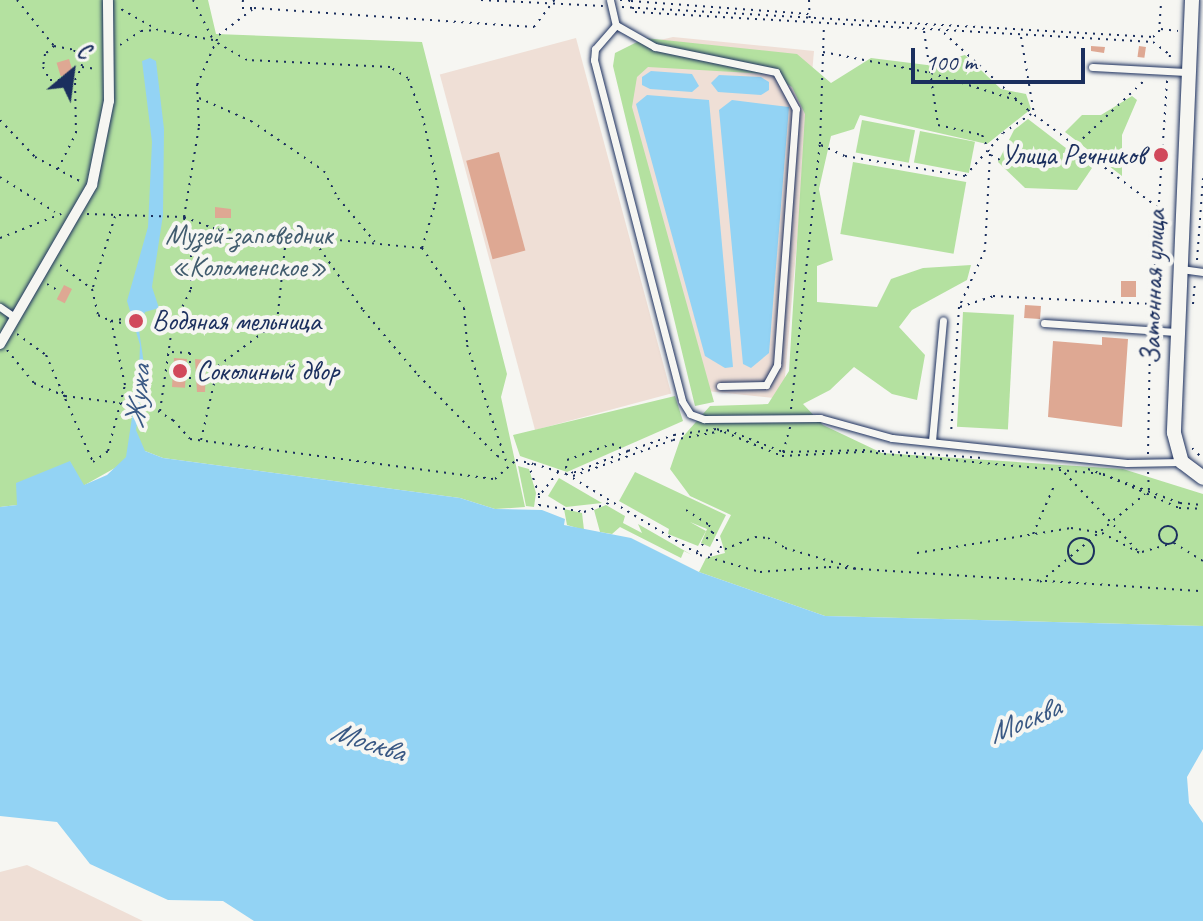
<!DOCTYPE html>
<meta charset="utf-8">
<style>
body{margin:0}
#map{position:relative;width:1203px;height:921px;overflow:hidden;background:#f6f6f2;font-family:Caveat,sans-serif}
div>[style]{position:absolute}
.built>*{inset:0;background:#efdfd6;transform-origin:0 0}
.green>*{inset:0;background:#b4e1a0;transform-origin:0 0}
.water>*{inset:0;background:#93d3f4}
.building>*{inset:0;background:#dea893;transform-origin:0 0}
.path>*{height:2px;margin-top:-1px;transform-origin:0;background:repeating-linear-gradient(90deg,#1b2f5e 0 2px,transparent 0 8px)}
.path>.ring{margin:-1px;padding:0;box-sizing:content-box;background:none;border:2px solid #1b2f5e;border-radius:50%}
.roads{filter:drop-shadow(0 0 2px #1b2f5e) drop-shadow(0 0 2px #1b2f5e)}
.service>*{height:7px;margin:-3.5px;padding:0 3.5px;transform-origin:3.5px;border-radius:3.5px;background:#f6f6f2}
.pedestrian>*{height:10px;margin:-5px;padding:0 5px;transform-origin:5px;border-radius:5px;background:#f6f6f2}
.minor>*{height:14px;margin:-7px;padding:0 7px;transform-origin:7px;border-radius:7px;background:#f6f6f2}
.dots>*{width:22px;height:22px;translate:-50% -50%;box-sizing:border-box;border:4px solid #f6f6f2;border-radius:50%}
span{translate:-50% -50%;white-space:nowrap;text-align:center;line-height:1.15;-webkit-text-stroke:8px #f6f6f2;paint-order:stroke}
.poi-label{font-size:28px;color:#1b2f5e}
.right{translate:-100% -50%;text-align:right}
.left{translate:0 -50%;text-align:left}
.park-label{font-size:28px;color:#415c6e}
.street-label{font-size:28px;color:#1b2f5e}
.water-label{font-size:30px;color:#395884;font-style:italic}
.north{position:absolute;left:32px;top:32px;width:80px;height:80px;-webkit-text-stroke:6px #f6f6f2;paint-order:stroke;rotate:29deg;font-size:22px;font-weight:700;line-height:32px;text-align:center;color:#1b2f5e}
.north::after{content:'';display:block;margin:auto;width:28px;height:36px;background:#1b2f5e;clip-path:polygon(50% 0,100% 100%,50% 72%,0 100%)}
.scale{position:absolute;left:911px;top:48px;width:174px;height:36px;box-sizing:border-box;border:4px solid #1b2f5e;border-top:0;padding-left:10px;font-size:24px;line-height:28px;white-space:nowrap;color:#1b2f5e;-webkit-text-stroke:6px #f6f6f2;paint-order:stroke}
</style>
<div id="map">
<div class="built">
<div style="clip-path:polygon(673px 37px,814px 51px,783px 399px,697px 390px,617px 66px,647px 43px)"></div>
<div style="left:576px;top:38px;width:368px;height:141px;rotate:75deg"></div>
<div style="clip-path:polygon(27px 865px,143px 921px,0 921px,0 872px)"></div>
</div>
<div class="green">
<div style="clip-path:polygon(0 0,208px 0,216px 34px,422px 42px,507px 374px,501px 397px,525px 507px,495px 509px,460px 498px,163px 458px,145px 451px,83px 486px,70px 462px,17px 505px,0 507px)"></div>
<div style="clip-path:polygon(645px 38px,797px 54px,831px 83px,871px 58px,927px 65px,965px 55px,1001px 89px,1026px 94px,1031px 109px,987px 144px,860px 115px,854px 129px,831px 136px,819px 189px,833px 260px,817px 266px,817px 302px,877px 307px,891px 279px,923px 268px,971px 265px,967px 280px,912px 310px,899px 327px,925px 355px,917px 400px,892px 394px,854px 367px,830px 390px,803px 404px,823px 425px,882px 453px,1123px 469px,1203px 494px,1203px 626px,825px 616px,699px 572px,706px 558px,725px 553px,720px 536px,731px 515px,690px 496px,670px 469px,680px 440px,710px 406px,768px 404px,789px 371px,805px 114px,792px 87px,770px 74px,648px 67px,637px 77px,632px 107px,714px 402px,695px 406px,613px 66px,615px 53px)"></div>
<div style="clip-path:polygon(1132px 96px,1137px 100px,1122px 135px,1122px 176px,1065px 132px,1082px 115px,1101px 115px)"></div>
<div style="clip-path:polygon(1028px 119px,1092px 168px,1077px 190px,1025px 188px,998px 162px,1014px 130px)"></div>
<div style="left:862px;top:120px;width:54px;height:33px;rotate:11deg"></div>
<div style="left:920px;top:131px;width:56px;height:32px;rotate:11deg"></div>
<div style="left:853px;top:162px;width:115px;height:73px;rotate:10deg"></div>
<div style="left:963px;top:312px;width:51px;height:115px;rotate:3deg"></div>
<div style="clip-path:polygon(675px 396px,683px 421px,567px 472px,520px 456px,513px 435px)"></div>
<div style="clip-path:polygon(518px 466px,529px 469px,536px 493px,534px 507px,526px 506px)"></div>
<div style="clip-path:polygon(635px 472px,726px 515px,710px 547px,701px 543px,707px 529px,690px 522px,706px 531px,698px 546px,668px 534px,669px 529px,619px 501px)"></div>
<div style="clip-path:polygon(559px 478px,602px 503px,566px 507px,548px 496px)"></div>
<div style="clip-path:polygon(606px 505px,625px 516px,623px 523px,642px 533px,638px 524px,692px 555px,684px 551px,681px 558px,620px 527px,612px 534px,600px 532px,594px 510px)"></div>
<div style="clip-path:polygon(564px 509px,582px 513px,584px 530px,567px 525px)"></div>
</div>
<div class="water">
<div style="clip-path:polygon(150px 58px,156px 61px,164px 129px,163px 215px,152px 287px,159px 308px,145px 312px,139px 330px,145px 371px,136px 430px,145px 451px,163px 458px,460px 498px,495px 509px,542px 510px,565px 519px,564px 525px,631px 538px,699px 572px,825px 616px,1203px 626px,1203px 749px,1187px 777px,1189px 803px,1203px 823px,1203px 921px,254px 921px,223px 901px,168px 900px,90px 864px,57px 822px,0 816px,0 507px,17px 505px,16px 483px,70px 461px,84px 485px,107px 475px,126px 457px,139px 371px,140px 345px,127px 301px,148px 227px,152px 142px,142px 61px)"></div>
<div style="clip-path:polygon(651px 71px,692px 74px,699px 86px,692px 92px,650px 89px,642px 85px,642px 77px)"></div>
<div style="clip-path:polygon(719px 75px,761px 77px,769px 82px,769px 90px,761px 95px,718px 92px,711px 83px)"></div>
<div style="clip-path:polygon(647px 95px,709px 100px,733px 367px,725px 368px,705px 356px,636px 104px)"></div>
<div style="clip-path:polygon(732px 100px,789px 107px,769px 353px,751px 368px,743px 364px,719px 110px)"></div>
</div>
<div class="building">
<div style="clip-path:polygon(1091px 46px,1105px 47px,1104px 53px,1091px 51px)"></div>
<div style="left:1139px;top:46px;width:7px;height:11px;rotate:8deg"></div>
<div style="left:69px;top:59px;width:14px;height:13px;rotate:73deg"></div>
<div style="left:499px;top:152px;width:102px;height:34px;rotate:75deg"></div>
<div style="clip-path:polygon(215px 207px,231px 209px,231px 218px,215px 218px)"></div>
<div style="left:1121px;top:281px;width:15px;height:16px"></div>
<div style="left:64px;top:285px;width:9px;height:16px;rotate:27deg"></div>
<div style="left:1025px;top:305px;width:16px;height:13px;rotate:4deg"></div>
<div style="clip-path:polygon(1102px 337px,1128px 339px,1122px 427px,1048px 417px,1053px 341px,1102px 345px)"></div>
<div style="left:174px;top:358px;width:13px;height:29px;rotate:4deg"></div>
<div style="clip-path:polygon(195px 359px,206px 360px,205px 392px,197px 392px)"></div>
</div>
<div class="path">
<div style="left:17px;top:0;width:59px;rotate:51.2deg"></div>
<div style="left:54px;top:46px;width:12px;rotate:138deg"></div>
<div style="left:45px;top:54px;width:13px;rotate:99deg"></div>
<div style="left:43px;top:67px;width:15px;rotate:62deg"></div>
<div style="left:50px;top:80px;width:24px"></div>
<div style="left:193px;top:0;width:42px;rotate:63.4deg"></div>
<div style="left:243px;top:0;width:8px;rotate:97deg"></div>
<div style="left:242px;top:8px;width:11px"></div>
<div style="left:481px;top:0;width:122px;rotate:2.8deg"></div>
<div style="left:620px;top:0;width:9px"></div>
<div style="left:629px;top:0;width:13px;rotate:63deg"></div>
<div style="left:635px;top:12px;width:519px;rotate:3.31deg"></div>
<div style="left:1153px;top:42px;width:21px;rotate:37deg"></div>
<div style="left:1170px;top:55px;width:7px;rotate:98deg"></div>
<div style="left:809px;top:0;width:23px;rotate:88deg"></div>
<div style="left:631px;top:1px;width:178px;rotate:4.2deg"></div>
<div style="left:622px;top:7px;width:532px;rotate:3.23deg"></div>
<div style="left:1153px;top:37px;width:8px;rotate:-40deg"></div>
<div style="left:1159px;top:32px;width:32px;rotate:-86deg"></div>
<div style="left:1161px;top:29px;width:17px;rotate:7deg"></div>
<div style="left:924px;top:31px;width:95px;rotate:81.5deg"></div>
<div style="left:938px;top:125px;width:45px;rotate:12.8deg"></div>
<div style="left:982px;top:135px;width:21px;rotate:67deg"></div>
<div style="left:990px;top:154px;width:96px;rotate:93deg"></div>
<div style="left:985px;top:250px;width:63px;rotate:114.5deg"></div>
<div style="left:959px;top:307px;width:128px;rotate:93.6deg"></div>
<div style="left:944px;top:33px;width:114px;rotate:42.5deg"></div>
<div style="left:1028px;top:110px;width:175px;rotate:36.9deg"></div>
<div style="left:1021px;top:37px;width:78px;rotate:80.4deg"></div>
<div style="left:120px;top:45px;width:25px;rotate:-34deg"></div>
<div style="left:141px;top:31px;width:16px;rotate:-4deg"></div>
<div style="left:54px;top:46px;width:20px;rotate:11deg"></div>
<div style="left:74px;top:50px;width:18px;rotate:63deg"></div>
<div style="left:823px;top:52px;width:110px;rotate:11deg"></div>
<div style="left:931px;top:73px;width:91px;rotate:17.8deg"></div>
<div style="left:199px;top:98px;width:57px;rotate:23.9deg"></div>
<div style="left:251px;top:121px;width:88px;rotate:34.4deg"></div>
<div style="left:324px;top:171px;width:30px;rotate:63deg"></div>
<div style="left:338px;top:198px;width:57px;rotate:49.9deg"></div>
<div style="left:0;top:120px;width:51px;rotate:46.6deg"></div>
<div style="left:35px;top:157px;width:51px;rotate:28.1deg"></div>
<div style="left:1077px;top:144px;width:93px;rotate:-43.3deg"></div>
<div style="left:821px;top:145px;width:26px;rotate:25deg"></div>
<div style="left:845px;top:156px;width:122px;rotate:9.5deg"></div>
<div style="left:965px;top:176px;width:57px;rotate:-48.5deg"></div>
<div style="left:1003px;top:133px;width:34px;rotate:-34deg"></div>
<div style="left:991px;top:155px;width:10px;rotate:29deg"></div>
<div style="left:58px;top:169px;width:40px;rotate:-63.4deg"></div>
<div style="left:76px;top:133px;width:53px;rotate:-91.1deg"></div>
<div style="left:75px;top:80px;width:15px;rotate:-62deg"></div>
<div style="left:82px;top:67px;width:15px;rotate:8deg"></div>
<div style="left:0;top:177px;width:65px;rotate:32.5deg"></div>
<div style="left:87px;top:214px;width:97px;rotate:1.8deg"></div>
<div style="left:184px;top:217px;width:31px;rotate:21deg"></div>
<div style="left:213px;top:228px;width:210px;rotate:5.5deg"></div>
<div style="left:422px;top:248px;width:46px;rotate:-73.5deg"></div>
<div style="left:435px;top:204px;width:16px;rotate:-79deg"></div>
<div style="left:438px;top:188px;width:72px;rotate:-102.1deg"></div>
<div style="left:423px;top:118px;width:43px;rotate:-110.6deg"></div>
<div style="left:408px;top:78px;width:21px;rotate:-149deg"></div>
<div style="left:390px;top:67px;width:143px;rotate:-177.2deg"></div>
<div style="left:247px;top:60px;width:39px;rotate:-150deg"></div>
<div style="left:213px;top:40px;width:56px;rotate:-169.7deg"></div>
<div style="left:158px;top:30px;width:43px;rotate:-150.4deg"></div>
<div style="left:0;top:238px;width:66px;rotate:-21.5deg"></div>
<div style="left:315px;top:242px;width:83px;rotate:54.8deg"></div>
<div style="left:363px;top:310px;width:85px;rotate:49.8deg"></div>
<div style="left:418px;top:375px;width:113px;rotate:45.7deg"></div>
<div style="left:497px;top:456px;width:8px;rotate:14deg"></div>
<div style="left:422px;top:248px;width:73px;rotate:55deg"></div>
<div style="left:464px;top:308px;width:37px;rotate:85deg"></div>
<div style="left:467px;top:345px;width:126px;rotate:71.4deg"></div>
<div style="left:1197px;top:260px;width:82px;rotate:-85.8deg"></div>
<div style="left:60px;top:265px;width:40px;rotate:37deg"></div>
<div style="left:92px;top:289px;width:27px;rotate:77deg"></div>
<div style="left:98px;top:315px;width:14px;rotate:25deg"></div>
<div style="left:111px;top:321px;width:17px;rotate:-10deg"></div>
<div style="left:47px;top:284px;width:12px;rotate:31deg"></div>
<div style="left:93px;top:287px;width:77px;rotate:-72.7deg"></div>
<div style="left:1193px;top:304px;width:21px;rotate:-85deg"></div>
<div style="left:960px;top:307px;width:35px;rotate:-18deg"></div>
<div style="left:993px;top:296px;width:159px;rotate:2.9deg"></div>
<div style="left:1151px;top:322px;width:242px;rotate:-86.2deg"></div>
<div style="left:17px;top:334px;width:36px;rotate:36deg"></div>
<div style="left:46px;top:355px;width:117px;rotate:66.3deg"></div>
<div style="left:93px;top:462px;width:19px;rotate:-36deg"></div>
<div style="left:108px;top:451px;width:68px;rotate:-75.6deg"></div>
<div style="left:125px;top:385px;width:66px;rotate:-102.3deg"></div>
<div style="left:111px;top:321px;width:16px;rotate:11deg"></div>
<div style="left:7px;top:350px;width:43px;rotate:50.7deg"></div>
<div style="left:34px;top:383px;width:34px;rotate:23deg"></div>
<div style="left:65px;top:396px;width:87px;rotate:7.3deg"></div>
<div style="left:151px;top:407px;width:26px;rotate:31deg"></div>
<div style="left:173px;top:420px;width:25px;rotate:48deg"></div>
<div style="left:190px;top:439px;width:308px;rotate:7.5deg"></div>
<div style="left:495px;top:479px;width:28px;rotate:-42deg"></div>
<div style="left:516px;top:460px;width:18px;rotate:13deg"></div>
<div style="left:534px;top:464px;width:34px;rotate:17deg"></div>
<div style="left:566px;top:474px;width:157px;rotate:31.2deg"></div>
<div style="left:700px;top:555px;width:62px;rotate:15.8deg"></div>
<div style="left:760px;top:572px;width:69px;rotate:-4.1deg"></div>
<div style="left:829px;top:567px;width:375px;rotate:3.7deg"></div>
<div style="left:172px;top:352px;width:18px;rotate:3deg"></div>
<div style="left:190px;top:353px;width:35px;rotate:90deg"></div>
<div style="left:791px;top:409px;width:267px;rotate:-83.8deg"></div>
<div style="left:820px;top:144px;width:118px;rotate:-88.1deg"></div>
<div style="left:160px;top:411px;width:84px;rotate:-81.8deg"></div>
<div style="left:172px;top:328px;width:43px;rotate:-64deg"></div>
<div style="left:191px;top:289px;width:38px;rotate:-90deg"></div>
<div style="left:191px;top:251px;width:35px;rotate:-102deg"></div>
<div style="left:184px;top:217px;width:92px;rotate:-80.6deg"></div>
<div style="left:199px;top:126px;width:41px;rotate:-92.8deg"></div>
<div style="left:197px;top:85px;width:55px;rotate:-66.3deg"></div>
<div style="left:219px;top:35px;width:44px;rotate:-37.6deg"></div>
<div style="left:254px;top:8px;width:281px;rotate:3.9deg"></div>
<div style="left:534px;top:27px;width:34px;rotate:-53deg"></div>
<div style="left:201px;top:440px;width:76px;rotate:-77.1deg"></div>
<div style="left:218px;top:366px;width:74px;rotate:-36.7deg"></div>
<div style="left:277px;top:322px;width:84px;rotate:-83.9deg"></div>
<div style="left:1192px;top:448px;width:16px;rotate:45deg"></div>
<div style="left:628px;top:451px;width:59px;rotate:158.2deg"></div>
<div style="left:573px;top:473px;width:9px;rotate:-144deg"></div>
<div style="left:566px;top:468px;width:8px;rotate:-83deg"></div>
<div style="left:567px;top:460px;width:48px;rotate:-19.6deg"></div>
<div style="left:612px;top:444px;width:17px;rotate:24deg"></div>
<div style="left:628px;top:451px;width:49px;rotate:-19.2deg"></div>
<div style="left:674px;top:435px;width:43px;rotate:-7.9deg"></div>
<div style="left:717px;top:429px;width:70px;rotate:22.6deg"></div>
<div style="left:782px;top:456px;width:100px;rotate:-2.9deg"></div>
<div style="left:882px;top:451px;width:101px;rotate:4deg"></div>
<div style="left:783px;top:452px;width:26px;rotate:-74deg"></div>
<div style="left:876px;top:453px;width:228px;rotate:5.3deg"></div>
<div style="left:1103px;top:474px;width:83px;rotate:24.1deg"></div>
<div style="left:1179px;top:508px;width:24px;rotate:2deg"></div>
<div style="left:1148px;top:454px;width:114px;rotate:-89deg"></div>
<div style="left:528px;top:463px;width:34px;rotate:71deg"></div>
<div style="left:1059px;top:467px;width:114px;rotate:46.8deg"></div>
<div style="left:1088px;top:469px;width:98px;rotate:20.3deg"></div>
<div style="left:1180px;top:503px;width:23px;rotate:5deg"></div>
<div style="left:558px;top:472px;width:31px;rotate:128deg"></div>
<div style="left:539px;top:496px;width:9px;rotate:90deg"></div>
<div style="left:539px;top:505px;width:46px;rotate:8.8deg"></div>
<div style="left:584px;top:512px;width:29px;rotate:-20deg"></div>
<div style="left:1148px;top:472px;width:19px;rotate:87deg"></div>
<div style="left:573px;top:476px;width:106px;rotate:-19.8deg"></div>
<div style="left:673px;top:440px;width:55px;rotate:-10.5deg"></div>
<div style="left:727px;top:430px;width:60px;rotate:21.4deg"></div>
<div style="left:783px;top:452px;width:87px;rotate:-1.3deg"></div>
<div style="left:686px;top:510px;width:27px;rotate:33deg"></div>
<div style="left:709px;top:525px;width:26px;rotate:62deg"></div>
<div class="ring" style="left:1159px;top:526px;width:16px;height:16px"></div>
<div style="left:1033px;top:534px;width:55px;rotate:-66.3deg"></div>
<div class="ring" style="left:1068px;top:538px;width:24px;height:24px"></div>
<div style="left:697px;top:552px;width:26px;rotate:-54deg"></div>
<div style="left:1142px;top:552px;width:33px;rotate:-16deg"></div>
<div style="left:1174px;top:543px;width:34px;rotate:32deg"></div>
<div style="left:917px;top:553px;width:156px;rotate:-9.2deg"></div>
<div style="left:1071px;top:528px;width:31px;rotate:9deg"></div>
<div style="left:1102px;top:533px;width:43px;rotate:27.8deg"></div>
<div style="left:710px;top:555px;width:48px;rotate:-21.8deg"></div>
<div style="left:755px;top:537px;width:13px;rotate:4deg"></div>
<div style="left:768px;top:538px;width:20px;rotate:30deg"></div>
<div style="left:785px;top:548px;width:75px;rotate:16.3deg"></div>
<div style="left:1040px;top:582px;width:137px;rotate:-40deg"></div>
</div>
<div class="roads">
<div class="service">
<div style="left:610px;top:0;width:26px;rotate:77deg"></div>
<div style="left:1092px;top:67px;width:95px;rotate:3deg"></div>
<div style="left:1181px;top:269px;width:22px;rotate:8deg"></div>
<div style="left:0;top:307px;width:16px;rotate:35deg"></div>
<div style="left:1044px;top:323px;width:132px;rotate:3.9deg"></div>
<div style="left:720px;top:386px;width:46px;rotate:-1.2deg"></div>
<div style="left:766px;top:385px;width:23px;rotate:-61deg"></div>
<div style="left:777px;top:365px;width:257px;rotate:-85.8deg"></div>
<div style="left:796px;top:109px;width:42px;rotate:-118.4deg"></div>
<div style="left:776px;top:72px;width:124px;rotate:-168.3deg"></div>
<div style="left:655px;top:47px;width:45px;rotate:-150.6deg"></div>
<div style="left:616px;top:25px;width:32px;rotate:131deg"></div>
<div style="left:595px;top:49px;width:11px;rotate:95deg"></div>
<div style="left:594px;top:60px;width:352px;rotate:75.5deg"></div>
<div style="left:682px;top:401px;width:15px;rotate:58deg"></div>
<div style="left:690px;top:414px;width:15px;rotate:20deg"></div>
<div style="left:704px;top:419px;width:116px;rotate:-0.5deg"></div>
<div style="left:820px;top:418px;width:75px;rotate:15.5deg"></div>
<div style="left:892px;top:438px;width:236px;rotate:6.1deg"></div>
<div style="left:1127px;top:463px;width:55px;rotate:-1deg"></div>
<div style="left:932px;top:441px;width:121px;rotate:-84.8deg"></div>
</div>
<div class="pedestrian">
<div style="left:0;top:344px;width:184px;rotate:-59.9deg"></div>
<div style="left:92px;top:185px;width:86px;rotate:-78.6deg"></div>
<div style="left:109px;top:101px;width:101px;rotate:-90.6deg"></div>
</div>
<div class="minor">
<div style="left:1192px;top:0;width:433px;rotate:92.4deg"></div>
<div style="left:1174px;top:433px;width:30px;rotate:75deg"></div>
<div style="left:1182px;top:462px;width:26px;rotate:37deg"></div>
</div>
</div>
<div class="dots">
<div style="left:1161px;top:155px;background:#d1495b"></div>
<div style="left:136px;top:321px;background:#d1495b"></div>
<div style="left:180px;top:371px;background:#d1495b"></div>
</div>
<div class="poi-label">
<span class="right" style="left:1145px;top:155px">Улица Речников</span>
<span class="left" style="left:152px;top:321px">Водяная мельница</span>
<span class="left" style="left:196px;top:371px">Соколиный двор</span>
</div>
<div class="park-label">
<span style="left:249px;top:251px">Музей-заповедник<br>«Коломенское»</span>
</div>
<div class="street-label">
<span style="left:1153px;top:287px;rotate:-88deg">Затонная улица</span>
</div>
<div class="water-label">
<span style="left:137px;top:397px;rotate:-84deg">Жужа</span>
<span style="left:1024px;top:720px;rotate:-23deg">Москва</span>
<span style="left:368px;top:741px;rotate:18deg">Москва</span>
</div>
<div class="north">С</div>
<div class="scale">100 m</div>
</div>
